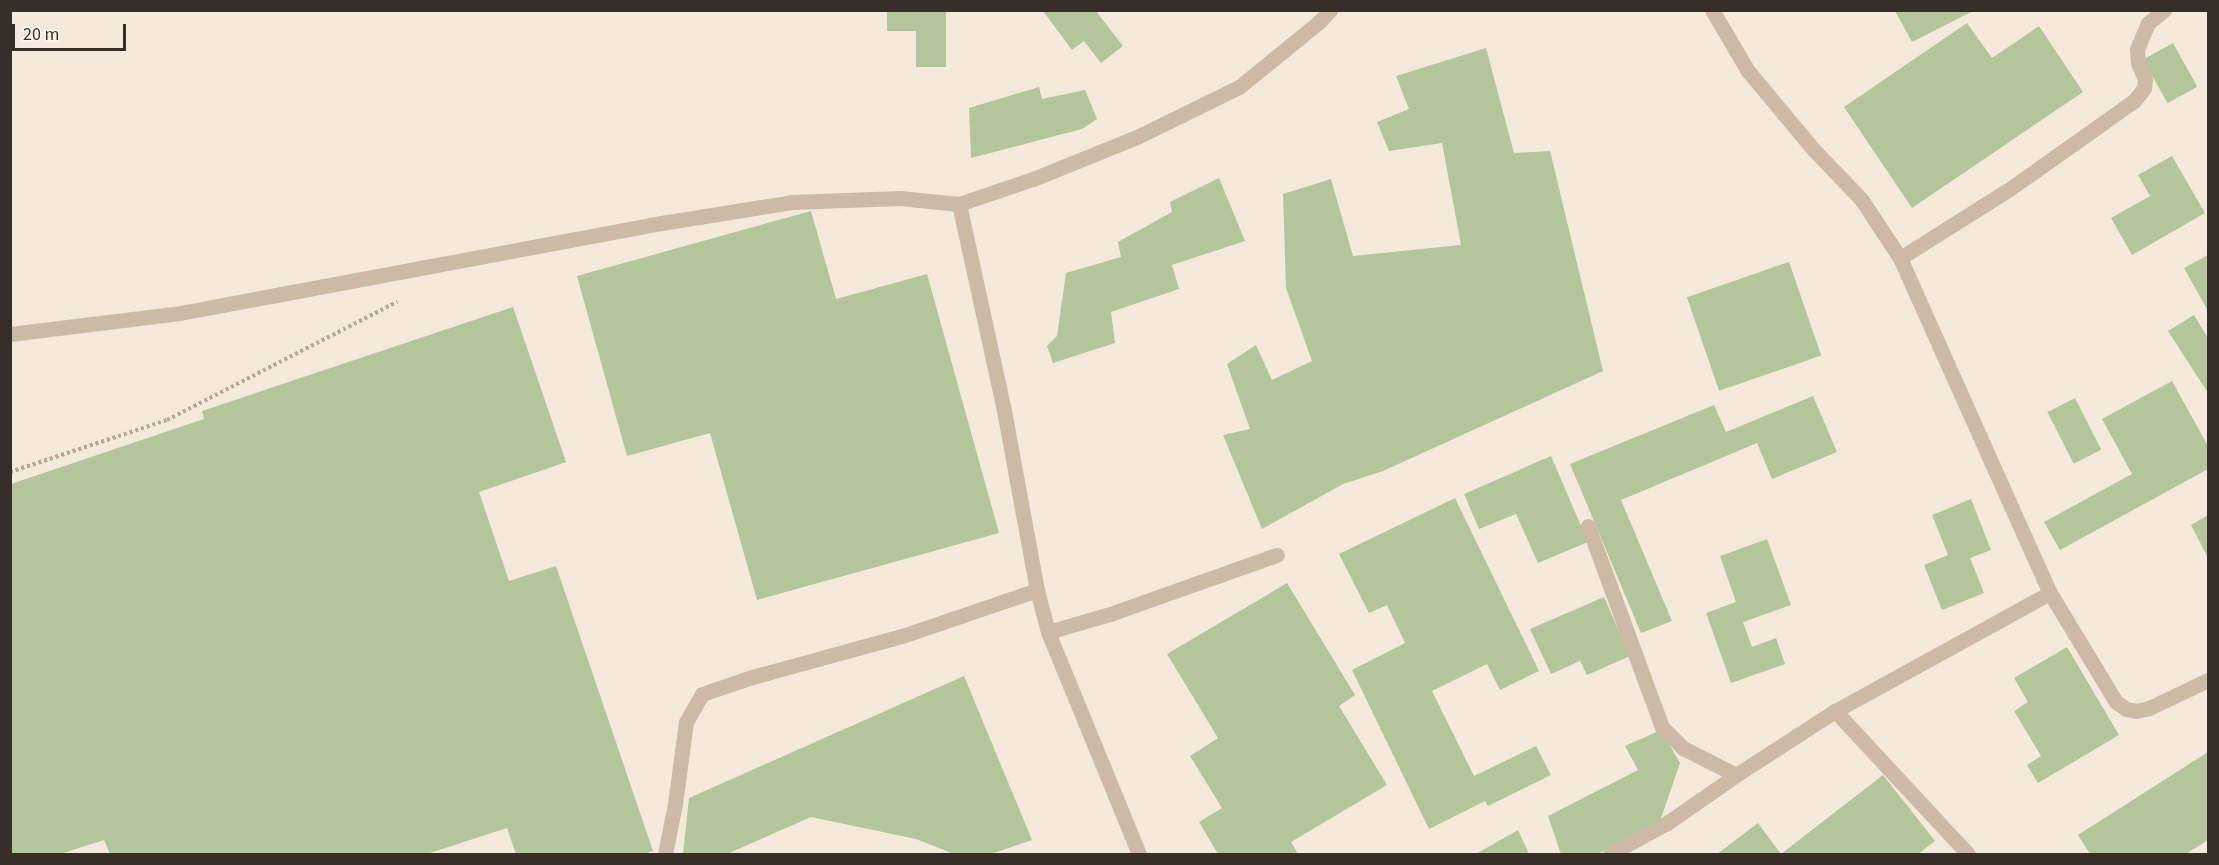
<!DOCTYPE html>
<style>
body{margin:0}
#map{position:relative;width:2219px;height:865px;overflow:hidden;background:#f3eadc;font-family:"Source Sans 3",sans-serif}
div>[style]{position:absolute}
.green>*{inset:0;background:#b4c49b;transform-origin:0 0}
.path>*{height:4px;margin-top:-2px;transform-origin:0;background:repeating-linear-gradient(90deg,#b8a491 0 3px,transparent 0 6px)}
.minor>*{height:15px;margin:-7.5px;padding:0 7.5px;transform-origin:7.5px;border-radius:7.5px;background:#ccbaa7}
span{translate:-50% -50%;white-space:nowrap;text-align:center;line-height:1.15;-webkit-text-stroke:4.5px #fbf3e8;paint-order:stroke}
.frame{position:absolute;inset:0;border:12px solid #382e28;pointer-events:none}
.scale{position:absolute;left:12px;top:24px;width:114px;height:27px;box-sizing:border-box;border:3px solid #382e28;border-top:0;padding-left:8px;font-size:18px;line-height:21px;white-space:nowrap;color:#382e28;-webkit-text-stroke:4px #fbf3e8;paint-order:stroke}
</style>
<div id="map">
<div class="green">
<div style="clip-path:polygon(887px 11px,946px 11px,946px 67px,916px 67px,916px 31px,887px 31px)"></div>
<div style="clip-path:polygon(1043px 11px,1096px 11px,1123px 46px,1101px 63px,1084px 41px,1072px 50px)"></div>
<div style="clip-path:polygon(1895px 11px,1973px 11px,1912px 42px)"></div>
<div style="clip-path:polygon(1967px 23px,1992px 58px,2039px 26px,2083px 92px,1912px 208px,1844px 107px)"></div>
<div style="left:2173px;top:43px;width:50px;height:34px;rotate:61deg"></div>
<div style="clip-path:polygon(1486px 48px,1514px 153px,1550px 151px,1603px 371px,1383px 471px,1343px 484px,1262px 529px,1223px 435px,1250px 429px,1227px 364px,1256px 345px,1272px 380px,1312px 361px,1286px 288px,1283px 194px,1331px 179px,1353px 256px,1461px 245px,1442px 143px,1389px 151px,1377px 122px,1409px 109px,1396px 76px)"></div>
<div style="clip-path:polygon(1039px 87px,1042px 99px,1085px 90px,1097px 119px,1082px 129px,971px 158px,969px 108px)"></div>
<div style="clip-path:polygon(2172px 156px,2205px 213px,2132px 255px,2111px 218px,2150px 196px,2138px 175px)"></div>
<div style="clip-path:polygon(1219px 178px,1245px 241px,1172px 265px,1179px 289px,1111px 312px,1115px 343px,1053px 363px,1047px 346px,1057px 336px,1066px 273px,1121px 257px,1118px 242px,1172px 212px,1170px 202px)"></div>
<div style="clip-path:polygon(811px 211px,836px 299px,927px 274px,999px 533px,757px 600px,710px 433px,627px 456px,577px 276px)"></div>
<div style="clip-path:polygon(2208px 255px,2208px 311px,2184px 268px)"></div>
<div style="left:1789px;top:262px;width:99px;height:108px;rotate:71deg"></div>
<div style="clip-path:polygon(513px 307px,566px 462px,479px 492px,509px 581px,556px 566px,653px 851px,643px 854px,516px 854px,507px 828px,427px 854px,110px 854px,104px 840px,60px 854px,11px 854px,11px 484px,204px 419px,202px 411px)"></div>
<div style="clip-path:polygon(2194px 315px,2208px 338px,2208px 393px,2168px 331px)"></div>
<div style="clip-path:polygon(2172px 381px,2208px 446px,2208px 469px,2060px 550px,2044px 522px,2132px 474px,2102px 419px)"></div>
<div style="clip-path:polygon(1813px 396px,1837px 452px,1772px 479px,1757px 443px,1621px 500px,1672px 621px,1641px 633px,1570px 464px,1714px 405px,1726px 432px)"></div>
<div style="left:2075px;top:398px;width:58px;height:31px;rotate:63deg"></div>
<div style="clip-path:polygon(1551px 456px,1588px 542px,1538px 563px,1516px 514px,1479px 529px,1464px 494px)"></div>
<div style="clip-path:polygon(1455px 498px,1539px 671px,1500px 690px,1487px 664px,1432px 691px,1474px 776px,1536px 746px,1551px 775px,1488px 806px,1485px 801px,1429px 829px,1352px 670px,1405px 643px,1387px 605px,1369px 613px,1339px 554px)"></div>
<div style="clip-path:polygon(1971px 499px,1991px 550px,1970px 558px,1984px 593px,1942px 610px,1924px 565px,1948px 555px,1932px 515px)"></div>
<div style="clip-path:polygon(2208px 515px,2208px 558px,2191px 525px)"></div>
<div style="clip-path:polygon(1767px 539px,1791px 605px,1743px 622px,1752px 647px,1776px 638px,1785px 664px,1731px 683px,1706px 613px,1736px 602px,1720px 556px)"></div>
<div style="clip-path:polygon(1287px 583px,1355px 695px,1339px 706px,1387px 785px,1291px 842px,1298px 854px,1218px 854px,1199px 822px,1222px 808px,1190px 756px,1218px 738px,1167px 654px)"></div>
<div style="clip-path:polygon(1604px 597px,1630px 656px,1587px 675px,1580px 661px,1551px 674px,1530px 629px)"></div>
<div style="clip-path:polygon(2067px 647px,2119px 735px,2038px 783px,2027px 765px,2041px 756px,2014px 711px,2028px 702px,2014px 678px)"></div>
<div style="clip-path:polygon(964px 676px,1032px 840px,991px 854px,954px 854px,916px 839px,811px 817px,727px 854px,683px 854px,689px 798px)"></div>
<div style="clip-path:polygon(1661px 730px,1680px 763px,1660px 821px,1598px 854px,1561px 854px,1548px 816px,1638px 770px,1625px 746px)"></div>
<div style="clip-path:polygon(2208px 752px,2208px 840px,2186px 854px,2090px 854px,2078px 835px)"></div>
<div style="clip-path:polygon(1883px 775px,1935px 841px,1918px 854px,1717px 854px,1758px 823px,1781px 854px)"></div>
<div style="clip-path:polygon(1518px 830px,1529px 854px,1476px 854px)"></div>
</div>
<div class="path">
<div style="left:10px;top:472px;width:165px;rotate:-18.3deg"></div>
<div style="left:167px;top:420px;width:259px;rotate:-27.2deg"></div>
</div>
<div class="minor">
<div style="left:1712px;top:10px;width:71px;rotate:59.5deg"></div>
<div style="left:1748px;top:71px;width:102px;rotate:50.2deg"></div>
<div style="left:1813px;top:149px;width:69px;rotate:46.2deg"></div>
<div style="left:1861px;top:199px;width:71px;rotate:56.5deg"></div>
<div style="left:1900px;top:258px;width:367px;rotate:65.9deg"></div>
<div style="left:2050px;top:593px;width:127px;rotate:58.8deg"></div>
<div style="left:2116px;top:702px;width:12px;rotate:35deg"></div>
<div style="left:2126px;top:709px;width:10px;rotate:11deg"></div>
<div style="left:2136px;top:711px;width:13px;rotate:-13deg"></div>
<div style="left:2149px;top:708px;width:65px;rotate:-25.4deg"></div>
<div style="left:959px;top:204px;width:206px;rotate:77.7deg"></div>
<div style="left:1003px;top:405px;width:188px;rotate:79.6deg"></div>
<div style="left:1037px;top:590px;width:43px;rotate:75.3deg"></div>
<div style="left:1048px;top:632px;width:240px;rotate:67.7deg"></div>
<div style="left:1900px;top:258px;width:131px;rotate:-32.2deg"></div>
<div style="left:2011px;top:188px;width:151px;rotate:-35.3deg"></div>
<div style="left:2134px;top:101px;width:16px;rotate:-52deg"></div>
<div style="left:2144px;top:88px;width:9px;rotate:-84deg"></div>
<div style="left:2145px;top:79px;width:17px;rotate:-114deg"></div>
<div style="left:2138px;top:63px;width:14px;rotate:-94deg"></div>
<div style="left:2137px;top:49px;width:28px;rotate:-67deg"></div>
<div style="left:2148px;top:23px;width:21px;rotate:-39deg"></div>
<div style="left:10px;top:334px;width:171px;rotate:-7deg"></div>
<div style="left:180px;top:313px;width:477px;rotate:-10.6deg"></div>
<div style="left:649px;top:225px;width:145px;rotate:-9.1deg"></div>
<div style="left:792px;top:202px;width:108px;rotate:-2.1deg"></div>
<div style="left:900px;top:198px;width:59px;rotate:5.8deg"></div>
<div style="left:959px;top:204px;width:78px;rotate:-18.7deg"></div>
<div style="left:1033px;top:179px;width:112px;rotate:-22deg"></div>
<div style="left:1137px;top:137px;width:114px;rotate:-26.1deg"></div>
<div style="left:1239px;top:87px;width:103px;rotate:-39.1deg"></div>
<div style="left:1319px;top:22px;width:16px;rotate:-47deg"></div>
<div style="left:1588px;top:526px;width:214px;rotate:69.8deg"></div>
<div style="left:1662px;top:727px;width:30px;rotate:45deg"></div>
<div style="left:1683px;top:748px;width:59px;rotate:27deg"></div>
<div style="left:1736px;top:775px;width:118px;rotate:-32.9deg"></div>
<div style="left:1048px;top:632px;width:65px;rotate:-16.2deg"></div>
<div style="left:1110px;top:614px;width:177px;rotate:-19.5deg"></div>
<div style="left:665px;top:854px;width:51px;rotate:-78.7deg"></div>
<div style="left:675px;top:804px;width:83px;rotate:-82.4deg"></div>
<div style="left:686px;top:722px;width:32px;rotate:-60deg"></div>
<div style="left:702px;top:694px;width:53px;rotate:-18.8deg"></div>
<div style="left:752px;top:677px;width:156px;rotate:-15.3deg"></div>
<div style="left:902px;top:636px;width:143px;rotate:-18.8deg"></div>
<div style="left:1610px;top:854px;width:65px;rotate:-28.5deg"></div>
<div style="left:1667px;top:823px;width:84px;rotate:-34.8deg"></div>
<div style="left:1968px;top:854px;width:195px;rotate:-132.9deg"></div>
<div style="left:1835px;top:711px;width:245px;rotate:-28.8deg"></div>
</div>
<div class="frame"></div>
<div class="scale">20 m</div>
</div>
